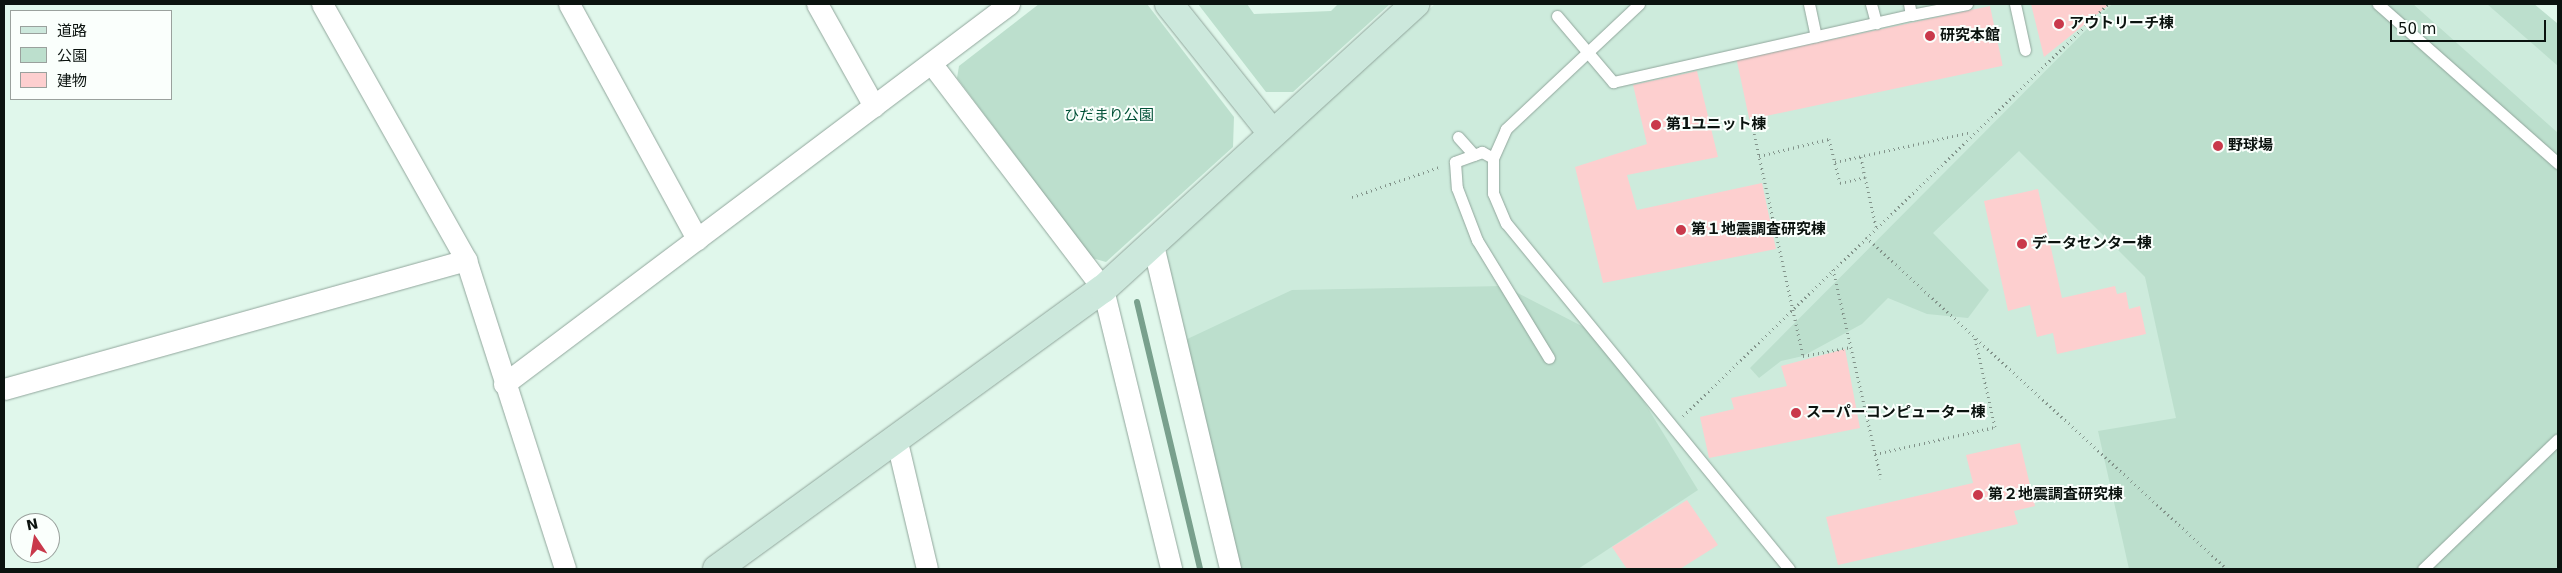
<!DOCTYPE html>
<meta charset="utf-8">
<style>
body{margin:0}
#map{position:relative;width:2562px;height:573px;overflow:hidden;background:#e0f7eb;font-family:"DejaVu Sans","Noto Sans JP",sans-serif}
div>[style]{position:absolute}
.built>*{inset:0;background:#cdebdc}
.green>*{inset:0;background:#bcdfcd}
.stream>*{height:6px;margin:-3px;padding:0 3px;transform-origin:3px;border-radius:3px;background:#79a08d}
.building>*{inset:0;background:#fdcfcf;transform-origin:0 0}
.path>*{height:3px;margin-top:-1.5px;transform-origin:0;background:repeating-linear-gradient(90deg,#82938a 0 1px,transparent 0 5px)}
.roads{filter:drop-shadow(0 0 1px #91a69c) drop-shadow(0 0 1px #91a69c)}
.lane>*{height:11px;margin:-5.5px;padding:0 5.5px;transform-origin:5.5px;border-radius:5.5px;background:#fff}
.street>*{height:21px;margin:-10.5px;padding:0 10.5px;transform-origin:10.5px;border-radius:10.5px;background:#fff}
.secondary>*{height:28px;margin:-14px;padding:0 14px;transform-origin:14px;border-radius:14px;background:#cce8dc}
.dots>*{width:14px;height:14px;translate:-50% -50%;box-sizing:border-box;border:2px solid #fafffc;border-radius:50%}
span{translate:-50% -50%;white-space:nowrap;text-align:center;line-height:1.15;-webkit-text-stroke:4px #fafffc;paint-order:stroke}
.poi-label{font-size:15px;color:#0b130f;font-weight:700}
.left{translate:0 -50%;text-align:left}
.park-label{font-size:15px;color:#015137}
.frame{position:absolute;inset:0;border:5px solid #0b130f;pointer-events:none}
.legend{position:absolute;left:10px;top:10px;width:162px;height:90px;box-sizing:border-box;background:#fafffc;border:1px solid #9aa19d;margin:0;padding:6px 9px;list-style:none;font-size:15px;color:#0b130f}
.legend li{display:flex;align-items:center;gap:10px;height:25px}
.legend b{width:25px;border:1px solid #9aa19d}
.north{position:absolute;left:10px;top:513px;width:50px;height:50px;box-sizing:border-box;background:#fafffc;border:1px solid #9aa19d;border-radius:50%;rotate:348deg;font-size:14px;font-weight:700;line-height:20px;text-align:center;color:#0b130f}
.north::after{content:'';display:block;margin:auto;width:18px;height:22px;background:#c9394b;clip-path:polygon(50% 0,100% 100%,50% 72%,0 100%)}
.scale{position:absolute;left:2390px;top:20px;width:156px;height:22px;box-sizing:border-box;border:2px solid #0b130f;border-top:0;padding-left:6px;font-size:15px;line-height:18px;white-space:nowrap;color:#0b130f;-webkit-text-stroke:4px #fafffc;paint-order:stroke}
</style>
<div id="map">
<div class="built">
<div style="clip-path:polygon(1435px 4px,2534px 4px,2558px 24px,2558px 569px,1238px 569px,1164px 260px,1171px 242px)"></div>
</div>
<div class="green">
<div style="clip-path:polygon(1039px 4px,1147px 4px,1234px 117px,1233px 147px,1106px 262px,1092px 258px,957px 78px,959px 66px)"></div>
<div style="clip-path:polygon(1198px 4px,1247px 4px,1254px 14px,1331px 11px,1338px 4px,1390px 4px,1293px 92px,1266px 92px)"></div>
<div style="clip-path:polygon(2112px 4px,2413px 4px,2558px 133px,2558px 569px,2129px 569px,2098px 431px,2176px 418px,2145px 277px,2019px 151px,1933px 233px,1989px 290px,1968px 318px,1927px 314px,1888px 298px,1862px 324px,1803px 356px,1781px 361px,1759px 378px,1750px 368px)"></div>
<div style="clip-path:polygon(2487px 4px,2534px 4px,2558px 24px,2558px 66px)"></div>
<div style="clip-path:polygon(1504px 286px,1605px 338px,1698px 490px,1578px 569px,1238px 569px,1183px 341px,1292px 290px)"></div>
</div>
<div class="stream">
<div style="left:1137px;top:302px;width:274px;rotate:76.7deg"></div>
</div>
<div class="building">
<div style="clip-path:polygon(2031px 4px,2110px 4px,2044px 57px)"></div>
<div style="left:1990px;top:6px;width:61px;height:259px;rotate:78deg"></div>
<div style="clip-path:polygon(1697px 71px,1718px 157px,1627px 175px,1637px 210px,1762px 183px,1776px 249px,1603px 283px,1575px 167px,1647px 144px,1633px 85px)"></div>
<div style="clip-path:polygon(2038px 189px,2062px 298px,2115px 286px,2117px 294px,2126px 292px,2129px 309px,2140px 306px,2146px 334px,2057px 354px,2053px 333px,2037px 337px,2030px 305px,2008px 311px,1984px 201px)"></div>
<div style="clip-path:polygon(1845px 349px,1860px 428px,1709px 458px,1700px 417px,1734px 409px,1731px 398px,1787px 386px,1781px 366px)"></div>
<div style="clip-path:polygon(2020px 443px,2035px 506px,2014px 511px,2018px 524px,1838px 565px,1826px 517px,1973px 483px,1966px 455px)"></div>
<div style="clip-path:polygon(1687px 500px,1718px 545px,1680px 569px,1627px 569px,1612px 547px)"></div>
</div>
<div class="path">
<div style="left:1752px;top:124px;width:238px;rotate:77.6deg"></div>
<div style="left:1803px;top:356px;width:49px;rotate:-10.6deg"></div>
<div style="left:1759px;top:156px;width:72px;rotate:-13.7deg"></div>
<div style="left:1829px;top:139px;width:45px;rotate:76deg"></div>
<div style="left:1840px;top:183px;width:26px;rotate:-13deg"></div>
<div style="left:1865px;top:177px;width:51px;rotate:77.6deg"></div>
<div style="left:1861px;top:157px;width:20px;rotate:79deg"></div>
<div style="left:1835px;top:162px;width:139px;rotate:-12.4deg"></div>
<div style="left:1352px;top:197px;width:92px;rotate:-19deg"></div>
<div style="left:1866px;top:237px;width:490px;rotate:42.6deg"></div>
<div style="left:1833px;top:269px;width:215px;rotate:77.1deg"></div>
<div style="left:1683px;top:416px;width:592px;rotate:-44.11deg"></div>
<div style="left:1875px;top:454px;width:123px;rotate:-12.7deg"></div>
<div style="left:1995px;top:427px;width:91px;rotate:-102.7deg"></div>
</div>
<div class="roads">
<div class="lane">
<div style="left:1639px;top:4px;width:183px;rotate:136.8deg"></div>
<div style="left:1506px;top:129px;width:32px;rotate:114deg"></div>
<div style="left:1493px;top:158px;width:35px;rotate:90deg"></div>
<div style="left:1493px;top:193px;width:33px;rotate:67deg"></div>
<div style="left:1506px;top:223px;width:447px;rotate:50.7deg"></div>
<div style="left:1809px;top:4px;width:33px;rotate:78deg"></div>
<div style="left:1871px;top:4px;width:20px;rotate:75deg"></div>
<div style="left:2015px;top:4px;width:47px;rotate:77.7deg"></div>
<div style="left:2378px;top:4px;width:240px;rotate:41.5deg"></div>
<div style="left:1911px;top:15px;width:57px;rotate:-11.1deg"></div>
<div style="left:1557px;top:16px;width:87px;rotate:49.7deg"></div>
<div style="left:1613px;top:82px;width:305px;rotate:-12.7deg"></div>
<div style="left:1911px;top:15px;width:11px;rotate:-100deg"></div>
<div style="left:1458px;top:137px;width:24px;rotate:48deg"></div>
<div style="left:1493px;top:158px;width:13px;rotate:-151deg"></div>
<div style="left:1482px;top:152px;width:29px;rotate:160deg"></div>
<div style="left:1455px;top:162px;width:26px;rotate:86deg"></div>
<div style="left:1457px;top:188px;width:56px;rotate:69deg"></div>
<div style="left:1477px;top:240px;width:138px;rotate:58.6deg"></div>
<div style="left:2423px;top:569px;width:187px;rotate:-43.9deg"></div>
</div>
<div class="street">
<div style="left:322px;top:4px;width:294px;rotate:60.6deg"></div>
<div style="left:466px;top:260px;width:324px;rotate:72.2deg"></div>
<div style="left:569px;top:4px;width:268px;rotate:61.4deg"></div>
<div style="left:817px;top:4px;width:117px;rotate:60.8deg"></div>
<div style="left:931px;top:63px;width:284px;rotate:52.7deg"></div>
<div style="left:1103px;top:289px;width:288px;rotate:76.3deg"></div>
<div style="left:1153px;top:245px;width:333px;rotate:76.6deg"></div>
<div style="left:504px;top:384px;width:632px;rotate:-36.96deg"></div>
<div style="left:4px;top:389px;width:480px;rotate:-15.6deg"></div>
<div style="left:897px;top:442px;width:130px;rotate:76.7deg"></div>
</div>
<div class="secondary">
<div style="left:1169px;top:4px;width:165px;rotate:51.4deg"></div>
<div style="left:717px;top:569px;width:477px;rotate:-36deg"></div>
<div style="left:1103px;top:289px;width:423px;rotate:-42.4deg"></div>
</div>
</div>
<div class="dots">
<div style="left:2059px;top:24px;background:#c9394b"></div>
<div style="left:1930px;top:36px;background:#c9394b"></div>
<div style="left:1656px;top:125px;background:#c9394b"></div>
<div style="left:2218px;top:146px;background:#c9394b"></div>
<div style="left:1681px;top:230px;background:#c9394b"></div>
<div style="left:2022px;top:244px;background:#c9394b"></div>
<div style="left:1796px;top:413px;background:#c9394b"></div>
<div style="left:1978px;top:495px;background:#c9394b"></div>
</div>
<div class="poi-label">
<span class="left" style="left:2069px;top:24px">アウトリーチ棟</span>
<span class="left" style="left:1940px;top:36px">研究本館</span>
<span class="left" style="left:1666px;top:125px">第1ユニット棟</span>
<span class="left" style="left:2228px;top:146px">野球場</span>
<span class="left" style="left:1691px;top:230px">第１地震調査研究棟</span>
<span class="left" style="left:2032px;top:244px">データセンター棟</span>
<span class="left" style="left:1806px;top:413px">スーパーコンピューター棟</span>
<span class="left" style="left:1988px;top:495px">第２地震調査研究棟</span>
</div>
<div class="park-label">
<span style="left:1109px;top:116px">ひだまり公園</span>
</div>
<div class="frame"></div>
<ul class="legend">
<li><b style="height:6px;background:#cce8dc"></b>道路</li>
<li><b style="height:14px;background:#bcdfcd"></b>公園</li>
<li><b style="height:14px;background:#fdcfcf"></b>建物</li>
</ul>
<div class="north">N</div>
<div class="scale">50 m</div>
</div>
